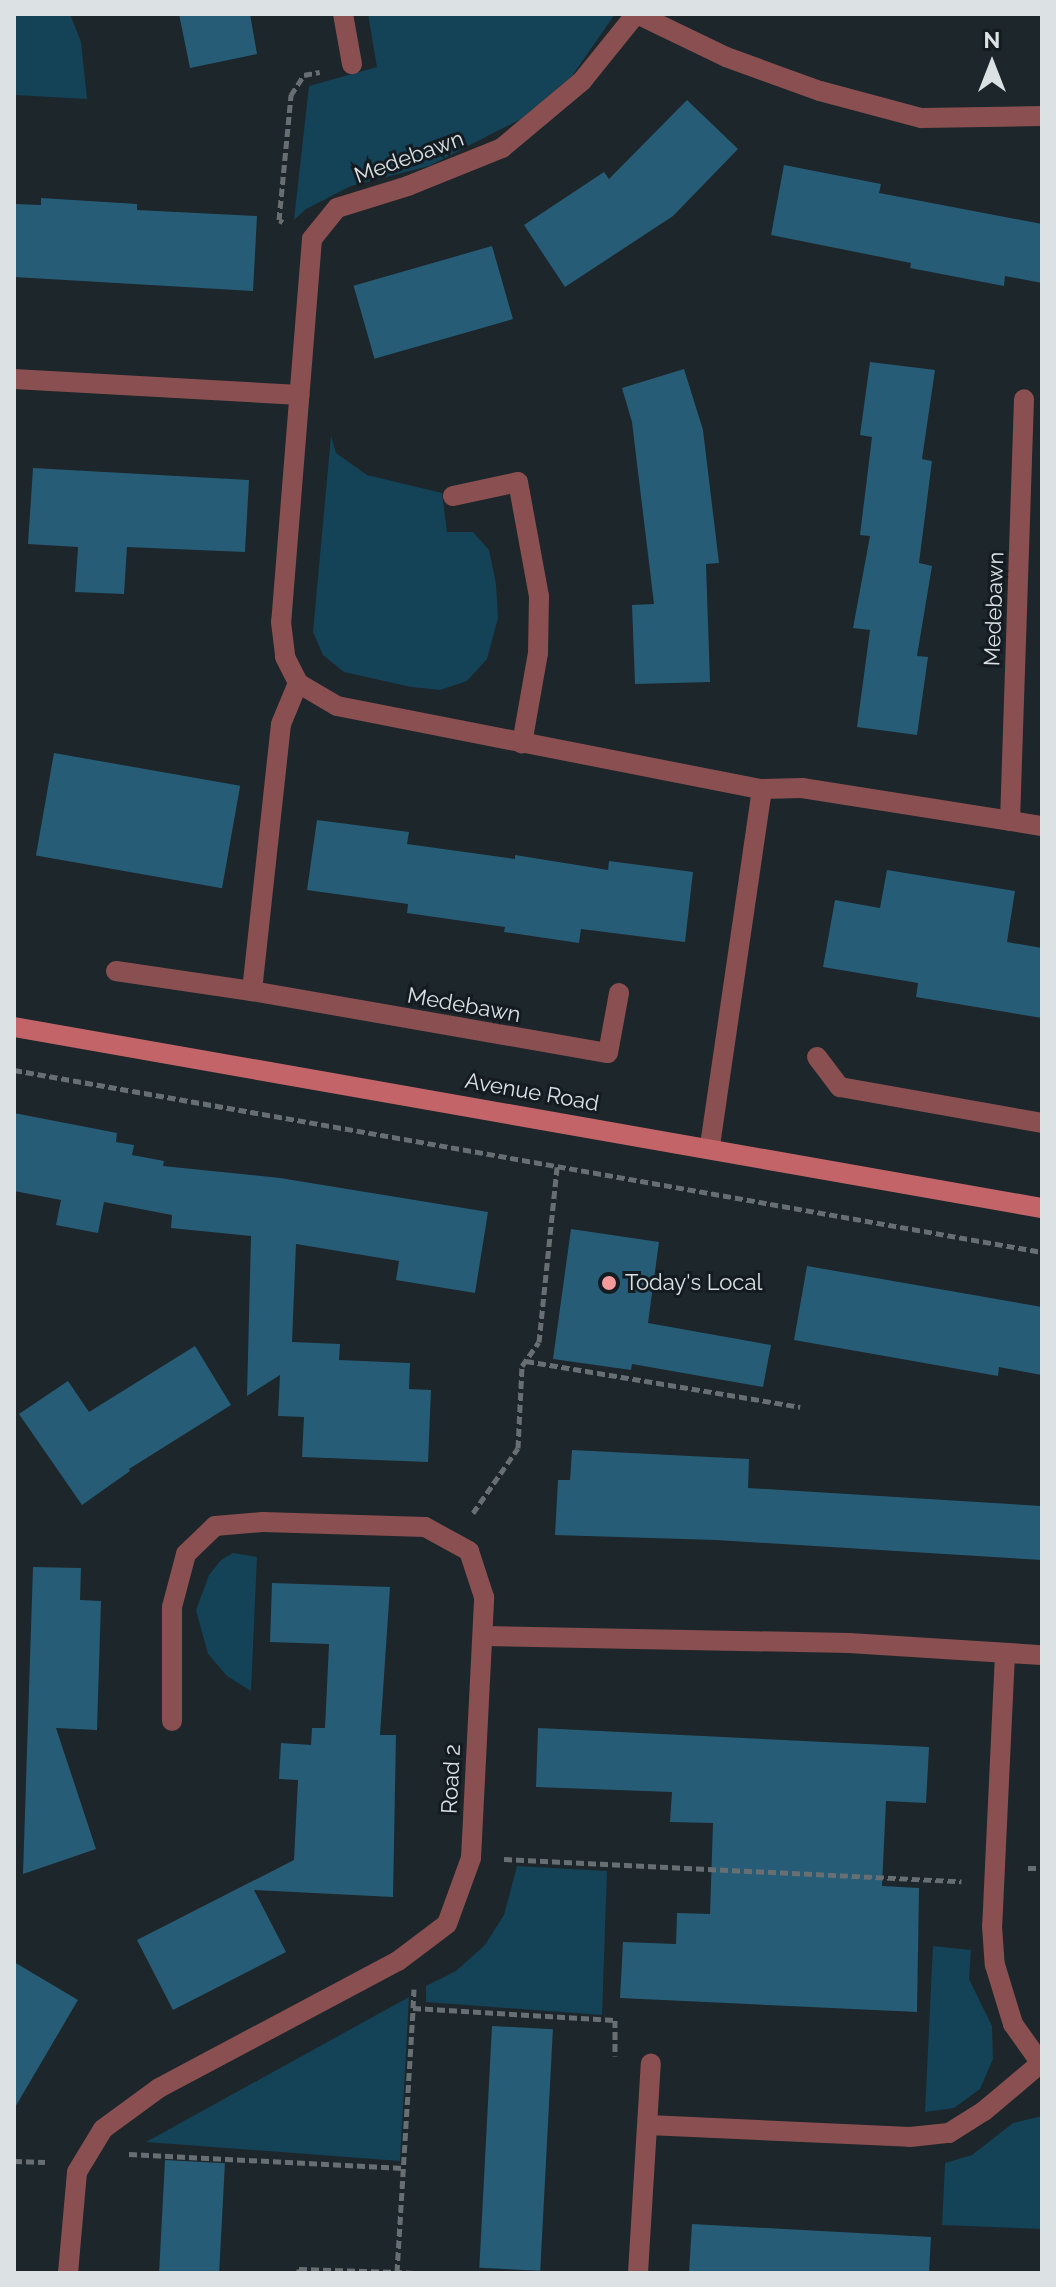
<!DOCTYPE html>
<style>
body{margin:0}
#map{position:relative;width:1056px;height:2287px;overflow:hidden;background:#1d262a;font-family:Raleway,sans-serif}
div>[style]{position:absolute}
.green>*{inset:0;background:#144257}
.building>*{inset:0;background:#275c76;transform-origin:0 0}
.path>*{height:5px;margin-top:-2.5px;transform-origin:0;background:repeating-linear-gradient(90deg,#686f73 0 8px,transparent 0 12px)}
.street>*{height:20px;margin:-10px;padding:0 10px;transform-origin:10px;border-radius:10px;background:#8a4f50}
.secondary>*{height:20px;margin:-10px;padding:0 10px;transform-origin:10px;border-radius:10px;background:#c36568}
.dots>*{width:22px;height:22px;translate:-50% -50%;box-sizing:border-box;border:4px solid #141c21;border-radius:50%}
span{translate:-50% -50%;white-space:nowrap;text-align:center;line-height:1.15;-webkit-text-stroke:6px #141c21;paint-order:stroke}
.street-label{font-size:22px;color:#dce1e4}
.poi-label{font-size:22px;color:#dce1e4}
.left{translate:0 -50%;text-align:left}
.frame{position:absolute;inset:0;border:16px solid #dce1e4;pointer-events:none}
.north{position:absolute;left:952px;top:24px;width:80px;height:80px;-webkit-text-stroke:6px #141c21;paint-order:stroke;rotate:0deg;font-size:22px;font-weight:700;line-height:32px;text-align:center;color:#dce1e4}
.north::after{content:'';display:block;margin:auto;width:28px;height:36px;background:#dce1e4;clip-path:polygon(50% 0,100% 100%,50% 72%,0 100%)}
</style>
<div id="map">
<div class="green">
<div style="clip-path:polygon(14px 14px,70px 14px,81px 42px,87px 99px,14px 95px)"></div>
<div style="clip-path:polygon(368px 14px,615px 14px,572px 76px,521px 119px,429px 166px,351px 186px,306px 209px,294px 220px,309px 86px,377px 67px)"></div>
<div style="clip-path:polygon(331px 436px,336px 453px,367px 475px,442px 493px,447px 532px,473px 532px,489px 550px,496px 584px,498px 618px,487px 659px,467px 681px,440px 690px,411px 687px,344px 672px,323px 655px,313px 632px)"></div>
<div style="clip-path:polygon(233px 1553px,257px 1557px,251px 1691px,227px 1676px,208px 1654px,196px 1610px,209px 1575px,221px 1560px)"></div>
<div style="clip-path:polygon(517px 1866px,607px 1871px,602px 2015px,426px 2002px,426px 1986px,456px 1971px,485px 1945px,504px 1915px)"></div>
<div style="clip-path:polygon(933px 1946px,971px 1950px,969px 1979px,992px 2026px,993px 2059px,980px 2089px,954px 2108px,925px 2112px)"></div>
<div style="clip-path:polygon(409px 1997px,400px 2161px,146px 2142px)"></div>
<div style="clip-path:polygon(1042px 2116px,1042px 2229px,942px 2225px,945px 2163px,972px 2155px,1013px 2123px)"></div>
</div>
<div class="building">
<div style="clip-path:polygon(179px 14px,250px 14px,257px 54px,190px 68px)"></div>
<div style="clip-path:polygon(687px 100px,738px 149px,673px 216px,565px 287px,524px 225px,604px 172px,609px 179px)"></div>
<div style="clip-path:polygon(784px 165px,881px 184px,879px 193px,1042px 224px,1042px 283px,1005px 276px,1004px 286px,910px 268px,911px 263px,771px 235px)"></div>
<div style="clip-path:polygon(41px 198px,137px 204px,137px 210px,257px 216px,253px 291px,14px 277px,14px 204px,41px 205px)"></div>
<div style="left:492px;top:246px;width:76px;height:144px;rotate:74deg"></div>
<div style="clip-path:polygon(870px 362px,935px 370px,922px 459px,932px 461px,919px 563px,932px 566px,917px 656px,928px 657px,917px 735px,857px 727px,870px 630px,853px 628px,870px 536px,860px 535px,872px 437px,860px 435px)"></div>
<div style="clip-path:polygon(684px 369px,703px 430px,719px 563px,706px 564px,710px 682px,635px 684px,632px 605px,654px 604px,632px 422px,622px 388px)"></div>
<div style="clip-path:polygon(33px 468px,249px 480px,245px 552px,127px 547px,124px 594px,75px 592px,78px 547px,28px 544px)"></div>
<div style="left:54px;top:753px;width:189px;height:104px;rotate:10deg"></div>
<div style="clip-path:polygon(317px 820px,409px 832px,407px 844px,515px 859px,515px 855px,608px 870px,609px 861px,693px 872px,685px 942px,581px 929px,579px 943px,504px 932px,505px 927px,407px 913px,408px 904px,307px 890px)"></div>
<div style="clip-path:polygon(887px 870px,1015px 891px,1007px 942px,1042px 948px,1042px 1018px,916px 997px,918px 983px,823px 967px,835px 900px,880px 908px)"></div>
<div style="clip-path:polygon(14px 1113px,117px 1133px,116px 1142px,134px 1145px,132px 1155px,164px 1161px,163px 1166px,280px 1178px,488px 1212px,475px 1293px,396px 1280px,399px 1261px,296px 1244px,292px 1342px,340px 1344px,339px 1360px,410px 1363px,409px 1389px,431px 1390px,428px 1462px,302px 1457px,304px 1417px,278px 1416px,280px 1375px,247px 1396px,251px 1236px,171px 1228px,172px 1215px,104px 1202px,98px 1233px,56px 1225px,61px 1200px,14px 1191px)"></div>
<div style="clip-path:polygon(571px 1229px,659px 1242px,648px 1323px,771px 1345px,763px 1387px,632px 1364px,631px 1370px,553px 1359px)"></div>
<div style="clip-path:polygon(807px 1266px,1042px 1307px,1042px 1375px,999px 1367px,998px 1376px,794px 1340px)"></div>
<div style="clip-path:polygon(195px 1346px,231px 1405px,129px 1469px,130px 1471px,82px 1505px,19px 1414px,68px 1381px,89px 1412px)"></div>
<div style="clip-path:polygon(572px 1450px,749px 1459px,748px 1488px,1042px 1506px,1042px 1560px,716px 1540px,555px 1535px,558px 1480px,570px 1480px)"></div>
<div style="clip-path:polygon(33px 1567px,81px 1568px,80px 1600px,101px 1601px,97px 1730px,56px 1728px,96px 1849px,23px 1874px)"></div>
<div style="clip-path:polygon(272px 1583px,390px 1587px,380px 1735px,396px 1735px,393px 1897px,254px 1890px,286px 1952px,173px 2010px,137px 1940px,294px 1860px,298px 1780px,279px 1779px,281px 1743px,311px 1745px,312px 1728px,325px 1728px,329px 1644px,270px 1642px)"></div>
<div style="clip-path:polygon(538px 1728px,929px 1747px,926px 1803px,886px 1801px,882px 1886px,919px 1888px,917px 2012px,620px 1998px,623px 1942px,676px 1944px,677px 1913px,710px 1914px,713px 1823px,670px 1822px,672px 1792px,536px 1787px)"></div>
<div style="clip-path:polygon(14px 1962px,78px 2000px,14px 2109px)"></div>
<div style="left:492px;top:2026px;width:61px;height:242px;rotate:3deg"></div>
<div style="left:165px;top:2160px;width:60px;height:113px;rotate:3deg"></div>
<div style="clip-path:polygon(692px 2224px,931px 2237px,929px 2273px,689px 2273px)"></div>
</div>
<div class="path">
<div style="left:283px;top:222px;width:4px;rotate:-153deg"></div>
<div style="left:279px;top:220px;width:126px;rotate:-84.5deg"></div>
<div style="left:291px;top:95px;width:24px;rotate:-57deg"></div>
<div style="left:304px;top:75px;width:16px;rotate:-11deg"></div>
<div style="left:14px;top:1070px;width:1044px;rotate:10.04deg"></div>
<div style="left:526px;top:1361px;width:278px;rotate:9.5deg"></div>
<div style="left:473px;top:1513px;width:79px;rotate:-55.3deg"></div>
<div style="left:518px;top:1448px;width:82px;rotate:-87.2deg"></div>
<div style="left:522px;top:1366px;width:29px;rotate:-55deg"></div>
<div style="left:539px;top:1342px;width:176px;rotate:-84.1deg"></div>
<div style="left:504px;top:1859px;width:458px;rotate:2.8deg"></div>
<div style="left:1028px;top:1868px;width:14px"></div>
<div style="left:413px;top:2008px;width:19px;rotate:-87deg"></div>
<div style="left:129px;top:2154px;width:275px;rotate:2.9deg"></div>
<div style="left:14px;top:2161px;width:31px;rotate:2deg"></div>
<div style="left:299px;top:2273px;width:4px;rotate:-90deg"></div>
<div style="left:299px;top:2269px;width:98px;rotate:1.8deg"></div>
<div style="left:414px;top:2273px;width:17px;rotate:-177deg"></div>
<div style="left:397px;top:2272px;width:264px;rotate:-86.5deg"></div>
<div style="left:413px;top:2008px;width:202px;rotate:3.4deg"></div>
<div style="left:615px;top:2020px;width:36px;rotate:90deg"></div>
</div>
<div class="street">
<div style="left:343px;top:14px;width:51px;rotate:79.8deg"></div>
<div style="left:636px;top:14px;width:86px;rotate:128.9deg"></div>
<div style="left:582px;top:81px;width:104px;rotate:140.1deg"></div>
<div style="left:502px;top:148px;width:101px;rotate:158deg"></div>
<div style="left:408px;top:186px;width:74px;rotate:162.8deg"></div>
<div style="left:337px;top:208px;width:40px;rotate:129deg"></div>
<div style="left:312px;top:239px;width:384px;rotate:94.6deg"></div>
<div style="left:281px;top:622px;width:35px;rotate:83deg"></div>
<div style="left:285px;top:657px;width:29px;rotate:63deg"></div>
<div style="left:298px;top:683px;width:45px;rotate:30.5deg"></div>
<div style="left:337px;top:706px;width:433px;rotate:11.1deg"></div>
<div style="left:762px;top:789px;width:362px;rotate:98.3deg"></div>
<div style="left:637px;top:14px;width:99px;rotate:25.8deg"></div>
<div style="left:726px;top:57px;width:100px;rotate:19.9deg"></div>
<div style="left:820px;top:91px;width:105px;rotate:15deg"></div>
<div style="left:921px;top:118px;width:121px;rotate:-0.9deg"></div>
<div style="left:14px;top:379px;width:286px;rotate:3.2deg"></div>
<div style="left:453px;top:496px;width:66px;rotate:-12.2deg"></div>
<div style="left:518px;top:482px;width:116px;rotate:79.6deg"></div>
<div style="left:539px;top:596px;width:57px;rotate:91deg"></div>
<div style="left:538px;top:653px;width:92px;rotate:100deg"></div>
<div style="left:298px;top:683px;width:44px;rotate:112.5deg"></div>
<div style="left:281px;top:724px;width:269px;rotate:96.2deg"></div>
<div style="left:252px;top:991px;width:361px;rotate:9.9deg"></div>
<div style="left:608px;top:1053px;width:61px;rotate:-79.6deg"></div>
<div style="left:762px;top:789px;width:40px;rotate:-1.4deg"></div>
<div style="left:802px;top:788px;width:243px;rotate:9deg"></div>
<div style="left:1010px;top:821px;width:422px;rotate:-88.1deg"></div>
<div style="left:116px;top:971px;width:137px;rotate:8.4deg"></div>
<div style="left:817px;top:1057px;width:38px;rotate:53deg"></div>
<div style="left:840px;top:1087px;width:205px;rotate:10.1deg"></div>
<div style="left:483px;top:1636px;width:366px;rotate:1.1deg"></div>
<div style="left:849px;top:1643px;width:193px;rotate:3.6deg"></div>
<div style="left:1005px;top:1654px;width:272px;rotate:92.7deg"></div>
<div style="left:992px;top:1926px;width:39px;rotate:86deg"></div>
<div style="left:995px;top:1965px;width:62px;rotate:73deg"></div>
<div style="left:1013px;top:2024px;width:50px;rotate:54.7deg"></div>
<div style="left:648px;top:2125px;width:262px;rotate:2.6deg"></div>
<div style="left:910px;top:2137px;width:39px;rotate:-6deg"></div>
<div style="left:949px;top:2133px;width:41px;rotate:-32.2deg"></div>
<div style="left:984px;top:2111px;width:75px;rotate:-40.1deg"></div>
<div style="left:68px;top:2273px;width:101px;rotate:-84.9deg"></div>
<div style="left:77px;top:2172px;width:50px;rotate:-58.8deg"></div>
<div style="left:103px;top:2129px;width:69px;rotate:-36.2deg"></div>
<div style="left:159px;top:2088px;width:271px;rotate:-28deg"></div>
<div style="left:398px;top:1961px;width:61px;rotate:-37.1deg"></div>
<div style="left:447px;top:1924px;width:70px;rotate:-70deg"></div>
<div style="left:471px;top:1858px;width:261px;rotate:-87.1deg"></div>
<div style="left:484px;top:1597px;width:48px;rotate:-108.1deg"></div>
<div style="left:469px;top:1551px;width:50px;rotate:-151.4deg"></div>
<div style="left:425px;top:1527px;width:162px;rotate:-178.2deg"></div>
<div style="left:263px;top:1522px;width:48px;rotate:175.2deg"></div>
<div style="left:215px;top:1526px;width:40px;rotate:136deg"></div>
<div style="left:186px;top:1554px;width:55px;rotate:104.8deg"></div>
<div style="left:172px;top:1607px;width:114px;rotate:90deg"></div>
<div style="left:638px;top:2273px;width:210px;rotate:-86.5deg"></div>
</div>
<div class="secondary">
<div style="left:14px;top:1027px;width:1044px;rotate:9.99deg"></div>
</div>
<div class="dots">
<div style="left:609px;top:1283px;background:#f59b9c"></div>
</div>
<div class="street-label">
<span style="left:409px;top:157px;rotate:-20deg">Medebawn</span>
<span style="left:994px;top:609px;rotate:-88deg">Medebawn</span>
<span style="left:464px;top:1005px;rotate:10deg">Medebawn</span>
<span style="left:532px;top:1092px;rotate:10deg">Avenue Road</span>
<span style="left:451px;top:1779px;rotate:-87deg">Road 2</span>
</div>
<div class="poi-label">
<span class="left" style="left:625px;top:1283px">Today's Local</span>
</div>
<div class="frame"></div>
<div class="north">N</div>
</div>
